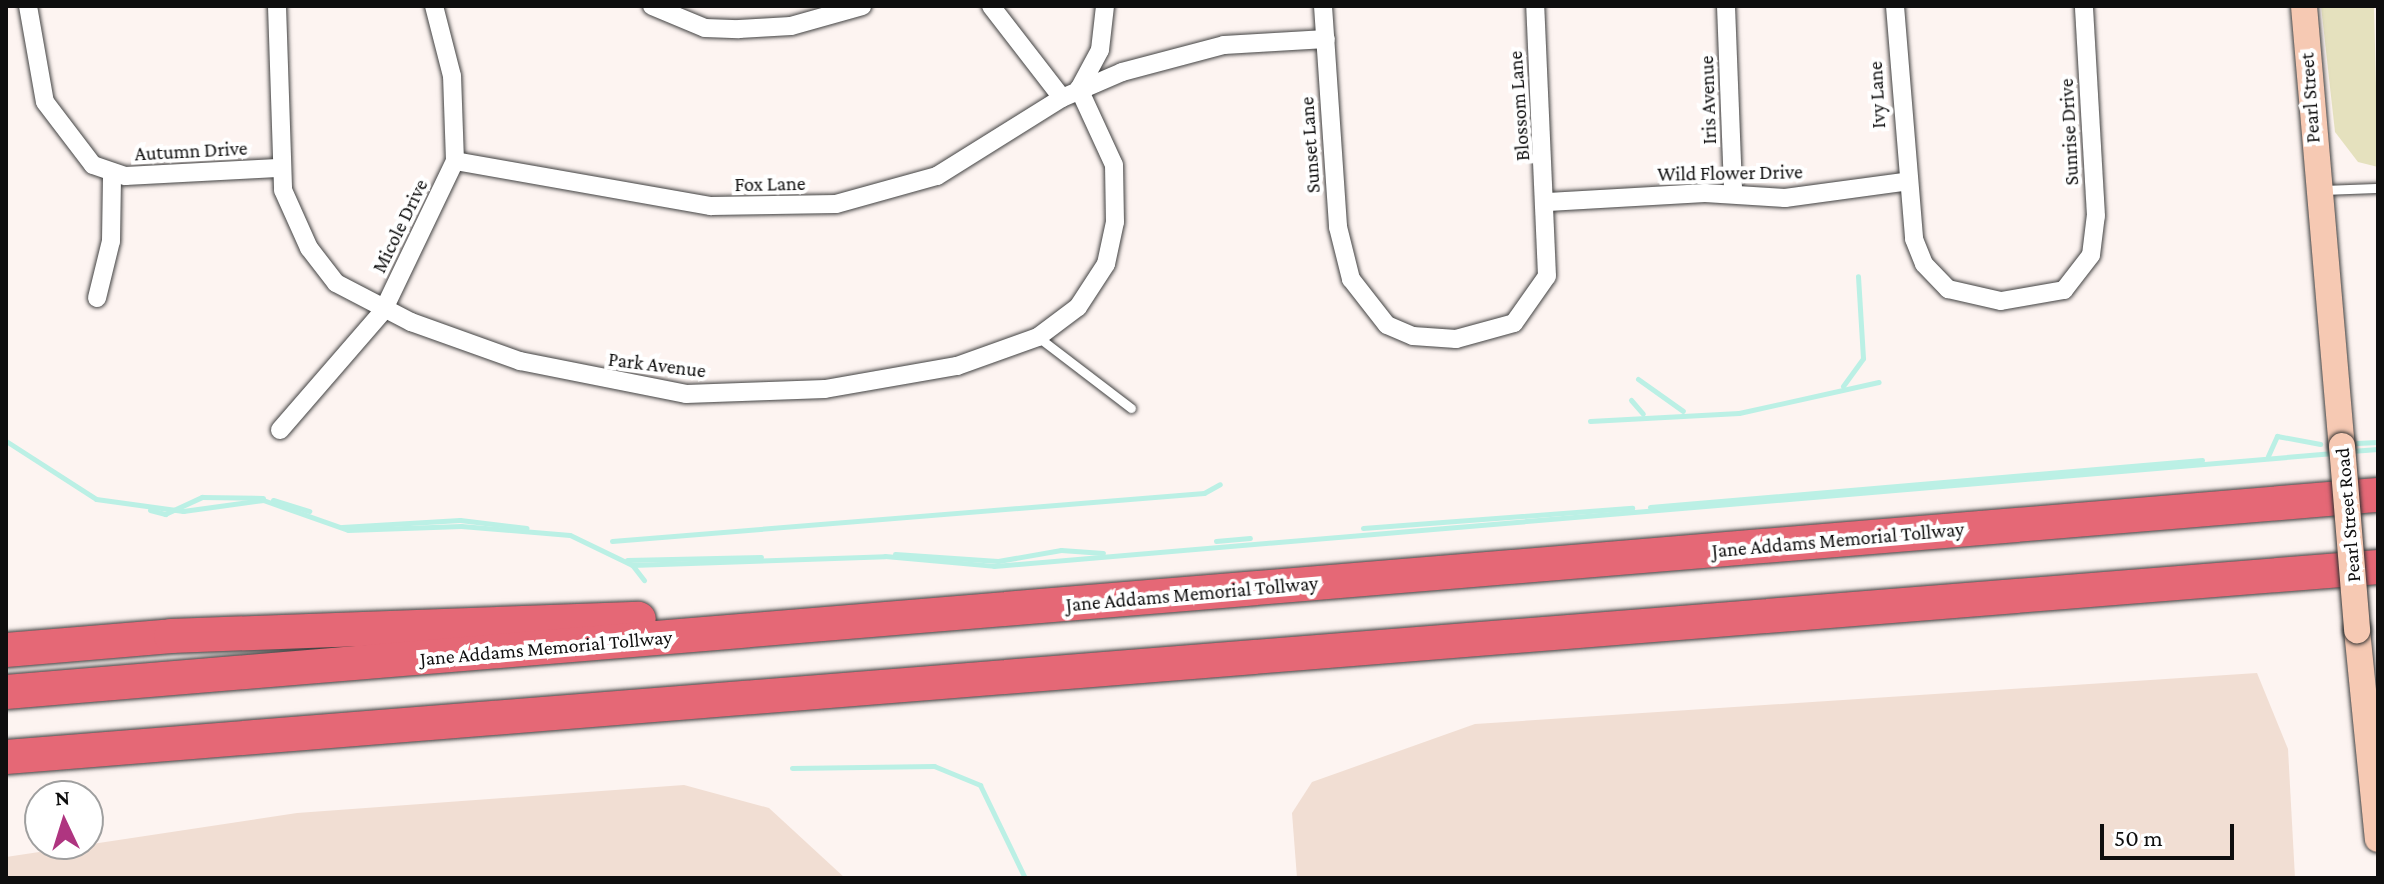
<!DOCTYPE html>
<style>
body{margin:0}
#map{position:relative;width:2384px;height:884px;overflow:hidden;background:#fdf4f1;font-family:"Crimson Pro",serif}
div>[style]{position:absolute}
.farmland>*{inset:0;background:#f1ded3}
.green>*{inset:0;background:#e5e1be}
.stream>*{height:5px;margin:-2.5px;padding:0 2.5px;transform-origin:2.5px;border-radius:2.5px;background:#bbf0e5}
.roads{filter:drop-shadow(0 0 2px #414141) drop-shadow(0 0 2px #414141)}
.lane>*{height:9px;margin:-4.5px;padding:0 4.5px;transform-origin:4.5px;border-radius:4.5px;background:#fff}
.street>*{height:18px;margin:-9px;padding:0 9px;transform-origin:9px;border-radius:9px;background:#fff}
.secondary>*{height:26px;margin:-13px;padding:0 13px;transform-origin:13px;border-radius:13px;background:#f6c9b3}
.highway>*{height:34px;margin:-17px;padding:0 17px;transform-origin:17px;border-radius:17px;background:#e56876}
.bridges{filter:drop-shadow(0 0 2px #303030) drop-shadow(0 0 2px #303030)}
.secondary-bridge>*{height:26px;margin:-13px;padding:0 13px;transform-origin:13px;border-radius:13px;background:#f6c9b3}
span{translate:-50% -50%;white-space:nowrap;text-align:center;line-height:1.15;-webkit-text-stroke:8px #fff;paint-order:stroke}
.street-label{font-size:20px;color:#0e0e0e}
.frame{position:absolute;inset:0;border:8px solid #0e0e0e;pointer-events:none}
.north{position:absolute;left:24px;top:780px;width:80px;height:80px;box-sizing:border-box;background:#fff;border:2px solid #9f9f9f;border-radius:50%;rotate:356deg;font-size:22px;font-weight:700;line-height:32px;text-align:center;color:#0e0e0e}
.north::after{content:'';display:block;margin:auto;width:28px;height:36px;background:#af3580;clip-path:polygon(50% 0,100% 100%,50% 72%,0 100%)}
.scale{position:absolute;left:2100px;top:824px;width:134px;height:36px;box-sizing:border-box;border:4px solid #0e0e0e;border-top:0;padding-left:10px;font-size:24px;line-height:28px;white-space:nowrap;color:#0e0e0e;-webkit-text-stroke:6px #fff;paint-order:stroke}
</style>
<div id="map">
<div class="farmland">
<div style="clip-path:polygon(2257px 673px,2288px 749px,2295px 878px,1297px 878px,1292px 813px,1312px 782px,1475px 724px)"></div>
<div style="clip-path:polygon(684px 785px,769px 808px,845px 878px,6px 878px,6px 857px,297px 813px)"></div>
</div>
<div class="green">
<div style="clip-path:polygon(2321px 6px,2374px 6px,2378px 167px,2358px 162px,2335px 132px)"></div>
</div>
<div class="stream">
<div style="left:1638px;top:379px;width:55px;rotate:35.4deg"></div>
<div style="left:1843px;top:386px;width:34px;rotate:-54deg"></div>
<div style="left:1863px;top:358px;width:82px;rotate:-93.5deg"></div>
<div style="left:1631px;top:400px;width:18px;rotate:49deg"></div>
<div style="left:1590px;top:421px;width:149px;rotate:-3.1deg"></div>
<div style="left:1739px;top:413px;width:143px;rotate:-12.5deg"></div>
<div style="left:6px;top:441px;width:107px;rotate:32.8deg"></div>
<div style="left:96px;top:499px;width:88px;rotate:7.9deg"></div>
<div style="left:183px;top:511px;width:81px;rotate:-7.8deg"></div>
<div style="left:263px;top:500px;width:90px;rotate:19.4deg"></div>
<div style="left:348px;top:530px;width:113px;rotate:-2deg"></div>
<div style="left:461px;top:526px;width:109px;rotate:4.7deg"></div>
<div style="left:570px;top:535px;width:69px;rotate:25.8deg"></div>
<div style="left:632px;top:565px;width:253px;rotate:-2deg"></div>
<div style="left:885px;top:556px;width:109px;rotate:5.2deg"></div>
<div style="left:994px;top:566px;width:1344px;rotate:-4.82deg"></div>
<div style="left:2357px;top:443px;width:21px;rotate:-3deg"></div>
<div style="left:2351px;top:451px;width:27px;rotate:-4deg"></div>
<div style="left:2268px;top:456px;width:22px;rotate:-66deg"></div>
<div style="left:2277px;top:436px;width:44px;rotate:10.5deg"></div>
<div style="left:273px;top:500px;width:38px;rotate:17deg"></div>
<div style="left:1650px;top:507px;width:554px;rotate:-4.87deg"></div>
<div style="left:150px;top:510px;width:16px;rotate:15deg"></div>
<div style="left:165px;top:514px;width:41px;rotate:-24.7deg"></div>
<div style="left:202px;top:497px;width:61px;rotate:0.9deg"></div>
<div style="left:342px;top:527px;width:118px;rotate:-3.4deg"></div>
<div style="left:460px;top:520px;width:67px;rotate:6.8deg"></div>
<div style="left:1363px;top:528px;width:270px;rotate:-4.3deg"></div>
<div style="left:612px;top:541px;width:594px;rotate:-4.64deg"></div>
<div style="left:1204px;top:493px;width:18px;rotate:-29deg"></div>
<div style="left:1216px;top:541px;width:34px;rotate:-5deg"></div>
<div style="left:895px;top:554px;width:103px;rotate:3.9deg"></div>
<div style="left:998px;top:561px;width:64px;rotate:-9.9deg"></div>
<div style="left:1061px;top:550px;width:42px;rotate:4.1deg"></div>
<div style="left:627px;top:560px;width:134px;rotate:-1.3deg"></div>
<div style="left:633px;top:566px;width:18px;rotate:52deg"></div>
<div style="left:792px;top:768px;width:142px;rotate:-0.8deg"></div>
<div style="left:934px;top:766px;width:50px;rotate:22.4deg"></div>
<div style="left:980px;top:785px;width:103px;rotate:64.2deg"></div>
</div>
<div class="roads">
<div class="lane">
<div style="left:2321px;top:190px;width:57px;rotate:-2deg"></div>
<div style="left:1038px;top:337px;width:117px;rotate:37.4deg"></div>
</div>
<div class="street">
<div style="left:28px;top:6px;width:97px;rotate:80deg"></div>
<div style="left:45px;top:102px;width:79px;rotate:52.7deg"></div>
<div style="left:93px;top:165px;width:34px;rotate:19deg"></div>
<div style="left:125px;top:176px;width:153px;rotate:-3deg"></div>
<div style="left:277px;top:6px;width:184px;rotate:88.1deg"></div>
<div style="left:283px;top:190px;width:64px;rotate:65.9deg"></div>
<div style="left:309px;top:248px;width:44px;rotate:52.4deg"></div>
<div style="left:336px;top:283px;width:85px;rotate:27.5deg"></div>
<div style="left:411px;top:322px;width:116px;rotate:19.7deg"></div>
<div style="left:520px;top:361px;width:169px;rotate:11.2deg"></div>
<div style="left:686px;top:394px;width:139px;rotate:-2.1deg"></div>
<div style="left:825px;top:389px;width:134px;rotate:-9.9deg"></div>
<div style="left:957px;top:366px;width:86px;rotate:-19.7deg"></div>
<div style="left:1038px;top:337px;width:50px;rotate:-36.9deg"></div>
<div style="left:1078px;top:307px;width:51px;rotate:-56.9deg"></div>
<div style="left:1106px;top:264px;width:43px;rotate:-77.9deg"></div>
<div style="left:1115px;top:222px;width:57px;rotate:-91deg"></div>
<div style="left:1114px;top:165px;width:84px;rotate:-114.7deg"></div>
<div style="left:1079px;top:89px;width:44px;rotate:-61.7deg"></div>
<div style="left:1100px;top:50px;width:44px;rotate:-83.5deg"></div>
<div style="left:652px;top:6px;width:57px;rotate:22.5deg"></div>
<div style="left:705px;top:28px;width:34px;rotate:2deg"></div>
<div style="left:739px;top:29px;width:52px;rotate:-3.3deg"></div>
<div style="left:791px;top:26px;width:74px;rotate:-15.7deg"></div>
<div style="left:991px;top:6px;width:116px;rotate:52.3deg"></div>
<div style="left:1323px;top:6px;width:222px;rotate:86.1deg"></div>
<div style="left:1338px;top:227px;width:54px;rotate:76deg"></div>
<div style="left:1351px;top:279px;width:58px;rotate:52deg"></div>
<div style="left:1387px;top:325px;width:28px;rotate:23deg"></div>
<div style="left:1413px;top:336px;width:43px;rotate:4deg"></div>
<div style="left:1456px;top:339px;width:60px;rotate:-15.4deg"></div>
<div style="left:1514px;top:323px;width:57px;rotate:-54.9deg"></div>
<div style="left:1547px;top:276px;width:270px;rotate:-92.5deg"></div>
<div style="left:1726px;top:6px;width:186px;rotate:87.8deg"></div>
<div style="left:1895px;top:6px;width:234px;rotate:85.3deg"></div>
<div style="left:1914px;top:239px;width:27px;rotate:68deg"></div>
<div style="left:1924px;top:264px;width:35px;rotate:46deg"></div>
<div style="left:1948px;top:289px;width:54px;rotate:12.8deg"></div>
<div style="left:2001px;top:301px;width:64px;rotate:-9.9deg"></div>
<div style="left:2064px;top:290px;width:44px;rotate:-52.4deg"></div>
<div style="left:2091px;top:255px;width:39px;rotate:-83deg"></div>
<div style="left:2096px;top:216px;width:210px;rotate:-93.3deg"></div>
<div style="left:455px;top:161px;width:260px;rotate:10deg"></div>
<div style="left:711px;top:206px;width:125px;rotate:-0.9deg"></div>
<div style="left:836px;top:204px;width:105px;rotate:-15.5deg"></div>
<div style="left:937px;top:176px;width:147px;rotate:-32deg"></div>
<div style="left:1062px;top:98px;width:65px;rotate:-23.4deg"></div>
<div style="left:1122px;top:72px;width:106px;rotate:-14.8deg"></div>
<div style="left:1224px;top:45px;width:102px;rotate:-3.4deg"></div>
<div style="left:1548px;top:202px;width:157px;rotate:-3.3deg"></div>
<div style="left:1705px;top:193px;width:80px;rotate:3.6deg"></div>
<div style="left:1785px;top:198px;width:120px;rotate:-7.7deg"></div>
<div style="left:97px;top:298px;width:59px;rotate:-76.2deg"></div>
<div style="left:111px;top:241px;width:66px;rotate:-89.1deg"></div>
<div style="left:280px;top:430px;width:157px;rotate:-49.1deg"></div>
<div style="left:383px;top:311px;width:166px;rotate:-64.4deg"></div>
<div style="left:455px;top:161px;width:85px;rotate:-92deg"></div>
<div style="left:452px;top:76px;width:72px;rotate:-104.4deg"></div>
</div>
<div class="secondary">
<div style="left:2304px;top:6px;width:442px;rotate:85.1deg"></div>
<div style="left:2357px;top:630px;width:210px;rotate:84.3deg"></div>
</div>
<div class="highway">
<div style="left:6px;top:650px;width:166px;rotate:-4.8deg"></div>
<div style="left:171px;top:636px;width:468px;rotate:-2.1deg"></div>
<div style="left:6px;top:692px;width:2380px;rotate:-4.75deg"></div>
<div style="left:6px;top:757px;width:2380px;rotate:-4.58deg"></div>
</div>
</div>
<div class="bridges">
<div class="secondary-bridge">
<div style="left:2342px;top:446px;width:185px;rotate:85.3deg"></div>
</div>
</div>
<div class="street-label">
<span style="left:1877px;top:95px;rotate:-93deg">Ivy Lane</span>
<span style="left:2310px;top:98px;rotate:-94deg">Pearl Street</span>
<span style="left:1708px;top:100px;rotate:-92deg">Iris Avenue</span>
<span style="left:1519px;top:106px;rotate:-94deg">Blossom Lane</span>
<span style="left:2069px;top:132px;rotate:-93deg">Sunrise Drive</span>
<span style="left:1310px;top:145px;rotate:-94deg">Sunset Lane</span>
<span style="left:191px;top:151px;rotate:-3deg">Autumn Drive</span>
<span style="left:1730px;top:173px;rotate:-1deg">Wild Flower Drive</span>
<span style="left:770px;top:184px;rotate:-1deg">Fox Lane</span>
<span style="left:400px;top:226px;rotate:-64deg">Micole Drive</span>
<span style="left:657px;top:365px;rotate:7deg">Park Avenue</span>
<span style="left:2348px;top:515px;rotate:-95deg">Pearl Street Road</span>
<span style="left:1838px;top:540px;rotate:-5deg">Jane Addams Memorial Tollway</span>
<span style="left:1192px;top:594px;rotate:-5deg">Jane Addams Memorial Tollway</span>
<span style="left:546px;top:648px;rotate:-5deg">Jane Addams Memorial Tollway</span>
</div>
<div class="frame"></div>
<div class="north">N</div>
<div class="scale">50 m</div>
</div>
